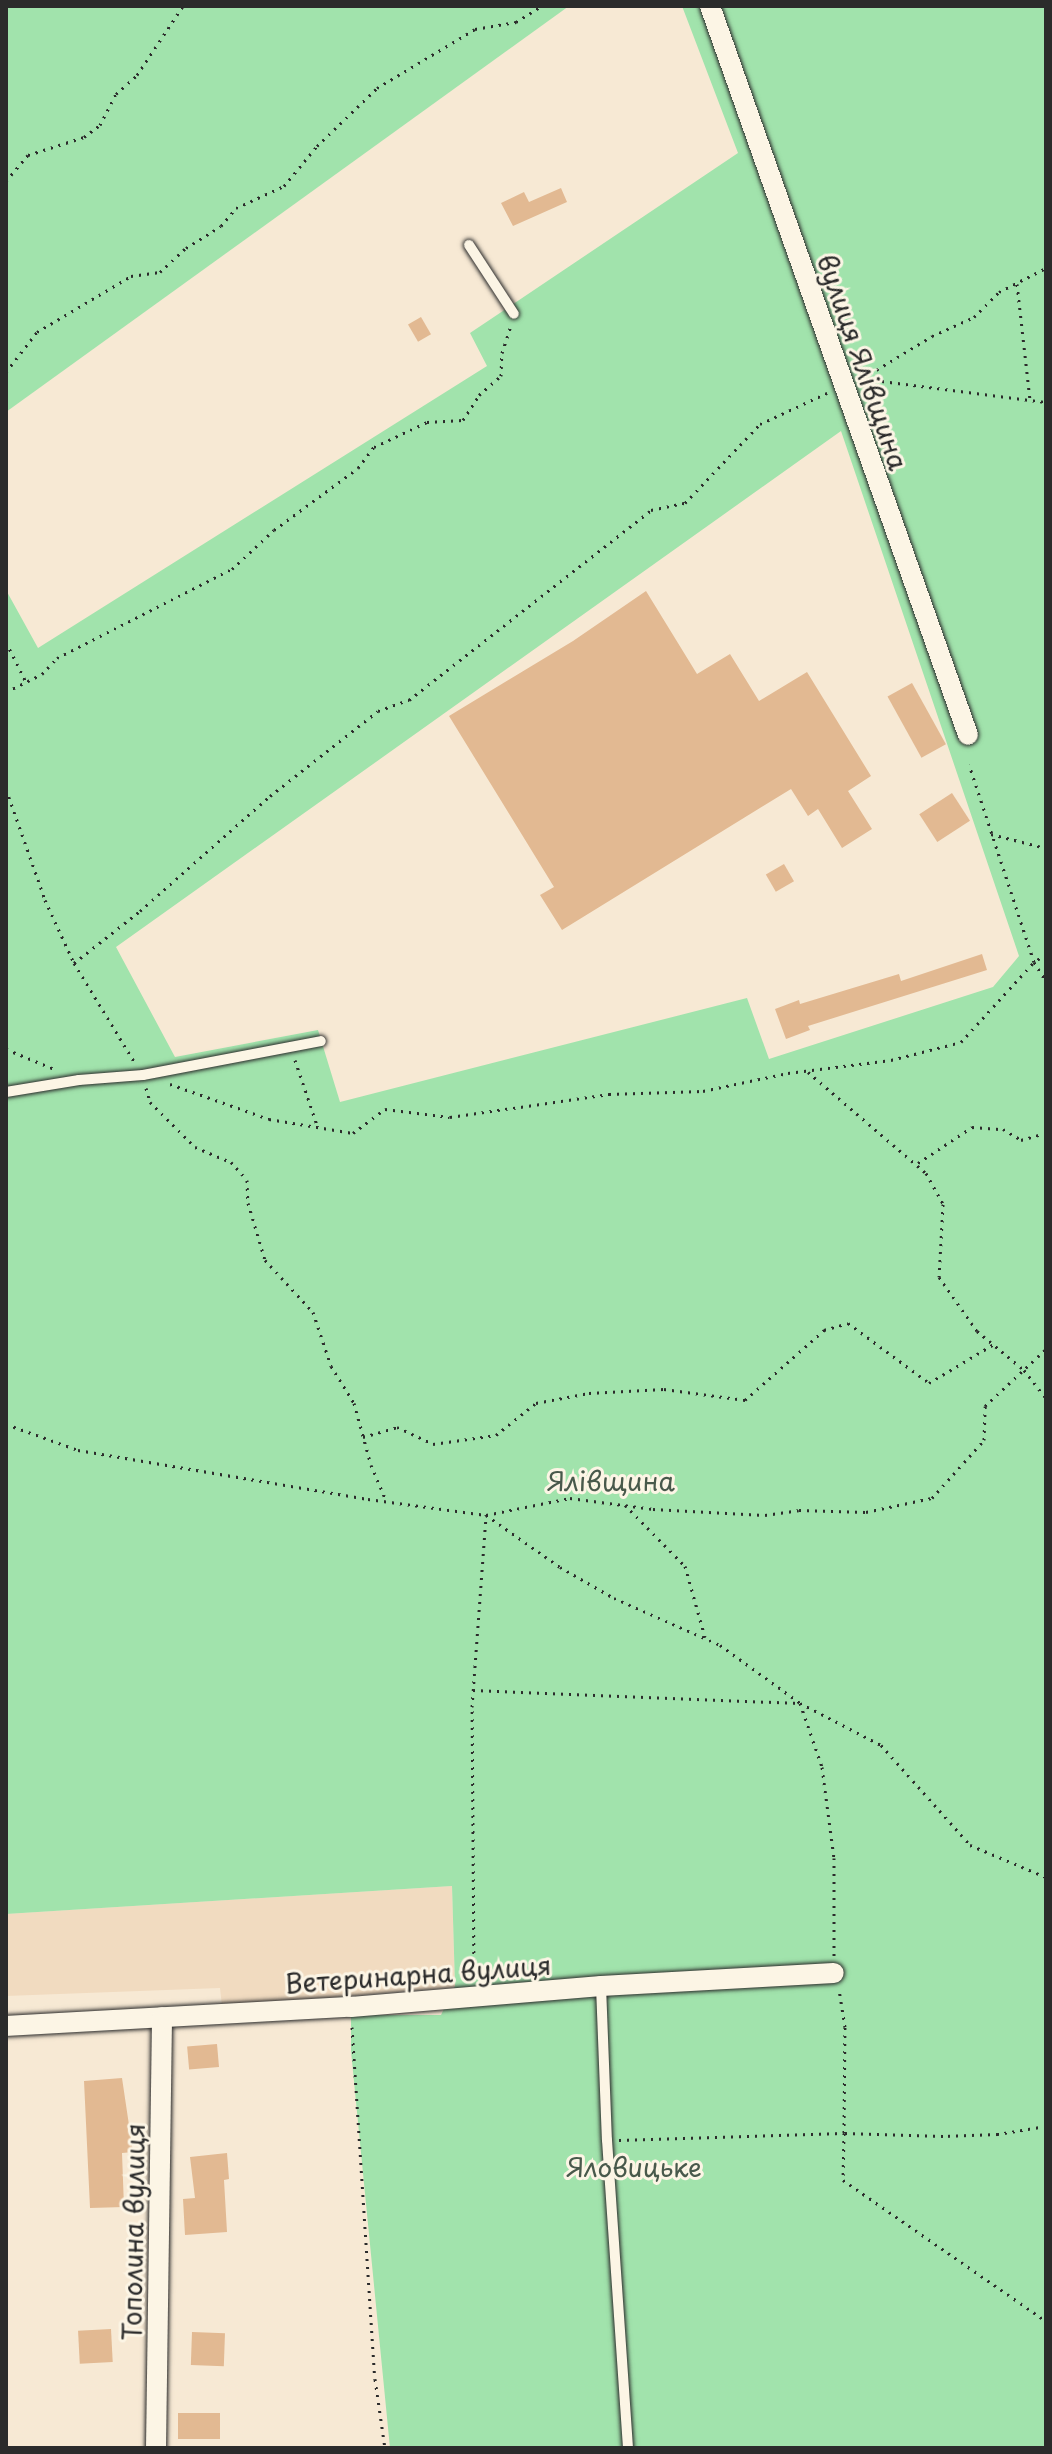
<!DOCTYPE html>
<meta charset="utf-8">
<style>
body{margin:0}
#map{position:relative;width:1052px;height:2454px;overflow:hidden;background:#f7e9d4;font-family:"Playpen Sans",sans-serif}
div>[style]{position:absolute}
.built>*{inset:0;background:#f1dbc0}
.green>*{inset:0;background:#a1e3ac}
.building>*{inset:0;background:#e2b992;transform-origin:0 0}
.path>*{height:3px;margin-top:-1.5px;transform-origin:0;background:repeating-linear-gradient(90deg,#2b2b2b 0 2px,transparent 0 8px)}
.roads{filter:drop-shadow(0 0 2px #2b2b2b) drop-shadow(0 0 2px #2b2b2b)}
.lane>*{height:10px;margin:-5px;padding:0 5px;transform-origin:5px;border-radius:5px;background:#fcf5e5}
.street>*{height:20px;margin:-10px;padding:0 10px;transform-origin:10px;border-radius:10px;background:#fcf5e5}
span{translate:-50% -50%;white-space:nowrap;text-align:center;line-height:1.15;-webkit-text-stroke:6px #fcf5e5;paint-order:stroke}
.street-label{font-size:26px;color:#2b2b2b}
.park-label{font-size:26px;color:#48594b}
.frame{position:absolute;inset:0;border:8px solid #2b2b2b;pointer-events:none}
</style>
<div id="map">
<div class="built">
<div style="clip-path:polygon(452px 1886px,455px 1987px,222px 2006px,220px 1988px,6px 1996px,6px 1914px)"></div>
</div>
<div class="green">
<div style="clip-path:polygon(6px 6px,569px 6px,6px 412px)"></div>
<div style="clip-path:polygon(evenodd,682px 6px,1046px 6px,1046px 2448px,390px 2448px,351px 2051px,351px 2015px,441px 2015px,455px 1986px,452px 1886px,6px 1914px,6px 590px,38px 648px,487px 366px,470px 333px,738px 153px,682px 6px,841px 431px,1019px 956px,993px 987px,769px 1059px,747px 998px,340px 1102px,318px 1030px,175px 1057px,116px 947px,841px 431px)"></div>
</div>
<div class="building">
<div style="clip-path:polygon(561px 188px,567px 202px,513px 226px,501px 203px,524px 192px,529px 202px)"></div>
<div style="left:421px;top:317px;width:20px;height:15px;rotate:60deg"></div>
<div style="clip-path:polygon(646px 591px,697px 674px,730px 654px,759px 701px,807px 672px,871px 776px,848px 791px,872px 829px,842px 848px,818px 809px,808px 816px,791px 789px,562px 930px,540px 895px,554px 887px,449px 716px,573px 641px)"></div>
<div style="left:912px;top:683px;width:70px;height:28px;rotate:61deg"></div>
<div style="left:952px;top:793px;width:33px;height:39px;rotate:57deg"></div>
<div style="left:784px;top:864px;width:20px;height:21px;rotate:60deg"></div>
<div style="clip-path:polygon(982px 954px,987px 970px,808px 1026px,810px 1030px,786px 1039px,775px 1009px,799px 1000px,800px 1004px,899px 974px,901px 981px)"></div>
<div style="left:217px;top:2044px;width:23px;height:30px;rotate:85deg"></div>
<div style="clip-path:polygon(122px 2078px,133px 2152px,122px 2153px,124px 2207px,90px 2208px,84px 2081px)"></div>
<div style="clip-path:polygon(227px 2153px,229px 2179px,224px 2180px,227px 2232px,185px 2235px,183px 2199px,195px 2198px,190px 2157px)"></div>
<div style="left:111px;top:2329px;width:33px;height:33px;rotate:87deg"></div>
<div style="left:192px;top:2332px;width:33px;height:33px;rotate:2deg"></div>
<div style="left:220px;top:2413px;width:26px;height:42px;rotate:90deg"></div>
</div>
<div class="path">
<div style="left:6px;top:181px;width:34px;rotate:-50deg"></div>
<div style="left:28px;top:155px;width:59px;rotate:-17.8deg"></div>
<div style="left:84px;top:137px;width:20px;rotate:-37deg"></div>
<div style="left:100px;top:125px;width:35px;rotate:-63deg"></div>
<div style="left:116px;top:94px;width:28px;rotate:-42deg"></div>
<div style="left:137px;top:75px;width:83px;rotate:-56.3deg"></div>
<div style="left:1017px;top:284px;width:116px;rotate:83.6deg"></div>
<div style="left:6px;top:372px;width:51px;rotate:-52.2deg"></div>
<div style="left:37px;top:332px;width:109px;rotate:-30.8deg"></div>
<div style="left:131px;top:276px;width:29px;rotate:-8deg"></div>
<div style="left:160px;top:272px;width:35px;rotate:-43deg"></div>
<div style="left:186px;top:248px;width:41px;rotate:-32.2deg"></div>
<div style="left:221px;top:226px;width:23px;rotate:-50deg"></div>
<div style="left:236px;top:208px;width:53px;rotate:-24.6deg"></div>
<div style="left:284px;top:186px;width:52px;rotate:-50.5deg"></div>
<div style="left:317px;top:146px;width:83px;rotate:-44deg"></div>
<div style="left:377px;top:88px;width:114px;rotate:-31deg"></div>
<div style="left:475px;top:29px;width:42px;rotate:-9.7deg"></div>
<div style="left:516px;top:22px;width:31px;rotate:-32deg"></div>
<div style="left:863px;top:378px;width:81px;rotate:-31.3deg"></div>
<div style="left:932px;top:336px;width:46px;rotate:-24.3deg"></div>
<div style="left:974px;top:317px;width:35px;rotate:-45deg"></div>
<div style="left:999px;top:292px;width:53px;rotate:-27.1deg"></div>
<div style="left:866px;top:379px;width:181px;rotate:7.3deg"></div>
<div style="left:6px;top:642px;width:45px;rotate:63.4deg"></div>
<div style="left:6px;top:692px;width:40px;rotate:-26.6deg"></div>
<div style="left:42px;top:674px;width:22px;rotate:-47deg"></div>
<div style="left:57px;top:658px;width:196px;rotate:-27deg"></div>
<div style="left:232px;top:569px;width:57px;rotate:-42.9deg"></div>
<div style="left:274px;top:530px;width:104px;rotate:-36.4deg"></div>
<div style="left:358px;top:468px;width:26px;rotate:-53deg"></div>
<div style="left:374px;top:447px;width:59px;rotate:-25.3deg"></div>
<div style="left:427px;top:422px;width:36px;rotate:-3deg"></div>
<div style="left:463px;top:420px;width:30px;rotate:-57deg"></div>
<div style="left:479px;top:395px;width:29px;rotate:-41deg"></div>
<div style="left:501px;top:376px;width:23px;rotate:-88deg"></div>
<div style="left:502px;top:353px;width:28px;rotate:-72deg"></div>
<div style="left:6px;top:789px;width:118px;rotate:70.6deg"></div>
<div style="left:45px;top:900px;width:69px;rotate:65.3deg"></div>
<div style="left:74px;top:963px;width:117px;rotate:58.6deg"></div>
<div style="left:991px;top:834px;width:57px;rotate:14.3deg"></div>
<div style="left:1046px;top:954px;width:14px;rotate:146deg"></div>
<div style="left:1034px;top:962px;width:22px;rotate:58deg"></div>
<div style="left:74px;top:963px;width:84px;rotate:-38.2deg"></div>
<div style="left:140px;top:911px;width:174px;rotate:-41.5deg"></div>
<div style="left:270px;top:796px;width:137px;rotate:-38.2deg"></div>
<div style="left:378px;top:711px;width:33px;rotate:-20deg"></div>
<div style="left:409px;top:700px;width:308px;rotate:-38.1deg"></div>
<div style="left:651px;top:510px;width:35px;rotate:-12deg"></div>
<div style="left:685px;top:503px;width:109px;rotate:-46.5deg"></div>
<div style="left:760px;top:424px;width:74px;rotate:-24.8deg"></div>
<div style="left:6px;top:1049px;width:52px;rotate:22.6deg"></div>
<div style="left:295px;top:1060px;width:69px;rotate:71.3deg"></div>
<div style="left:808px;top:1072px;width:155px;rotate:40.6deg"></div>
<div style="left:926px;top:1173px;width:35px;rotate:61deg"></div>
<div style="left:943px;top:1204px;width:73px;rotate:93.1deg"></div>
<div style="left:939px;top:1277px;width:66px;rotate:54.9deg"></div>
<div style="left:977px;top:1331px;width:61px;rotate:39.7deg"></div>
<div style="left:1024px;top:1370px;width:36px;rotate:52deg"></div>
<div style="left:170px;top:1084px;width:105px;rotate:19.5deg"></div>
<div style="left:269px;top:1119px;width:85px;rotate:9.5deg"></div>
<div style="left:353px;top:1133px;width:40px;rotate:-37deg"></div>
<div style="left:385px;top:1109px;width:65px;rotate:7deg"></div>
<div style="left:450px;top:1117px;width:161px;rotate:-8.2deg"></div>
<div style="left:609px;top:1094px;width:94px;rotate:-1.8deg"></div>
<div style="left:703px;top:1091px;width:87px;rotate:-12deg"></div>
<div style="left:788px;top:1073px;width:104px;rotate:-7.2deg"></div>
<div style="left:891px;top:1060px;width:72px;rotate:-14.4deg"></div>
<div style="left:961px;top:1042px;width:108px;rotate:-47.6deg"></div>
<div style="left:1034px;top:962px;width:208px;rotate:-108.2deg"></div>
<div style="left:146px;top:1088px;width:15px;rotate:74deg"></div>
<div style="left:150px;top:1102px;width:64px;rotate:45deg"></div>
<div style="left:195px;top:1147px;width:39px;rotate:23deg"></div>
<div style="left:231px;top:1162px;width:24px;rotate:48deg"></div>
<div style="left:247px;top:1180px;width:23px;rotate:88deg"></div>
<div style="left:248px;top:1203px;width:59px;rotate:73.4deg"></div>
<div style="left:265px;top:1260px;width:71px;rotate:47.3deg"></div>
<div style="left:313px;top:1312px;width:57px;rotate:71.6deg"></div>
<div style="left:331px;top:1366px;width:44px;rotate:58.1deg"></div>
<div style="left:354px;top:1403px;width:64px;rotate:74.7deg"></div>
<div style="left:371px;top:1465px;width:39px;rotate:67deg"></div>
<div style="left:918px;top:1163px;width:65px;rotate:-33.7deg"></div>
<div style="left:972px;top:1127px;width:31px;rotate:4deg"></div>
<div style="left:1003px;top:1129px;width:21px;rotate:31deg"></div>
<div style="left:1021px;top:1140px;width:26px;rotate:-16deg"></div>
<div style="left:6px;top:1424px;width:77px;rotate:19.9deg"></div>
<div style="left:78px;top:1450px;width:294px;rotate:9.6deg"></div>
<div style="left:368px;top:1499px;width:119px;rotate:7.7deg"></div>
<div style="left:486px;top:1515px;width:90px;rotate:35.1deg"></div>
<div style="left:560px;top:1567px;width:62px;rotate:29.9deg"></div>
<div style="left:614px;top:1598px;width:116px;rotate:23.9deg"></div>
<div style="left:720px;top:1645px;width:99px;rotate:35.9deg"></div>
<div style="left:800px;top:1703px;width:91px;rotate:27.4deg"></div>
<div style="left:881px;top:1745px;width:134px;rotate:48.3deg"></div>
<div style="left:970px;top:1845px;width:82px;rotate:22.8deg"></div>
<div style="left:363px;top:1437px;width:35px;rotate:-16deg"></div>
<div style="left:397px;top:1427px;width:40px;rotate:25deg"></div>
<div style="left:433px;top:1444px;width:64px;rotate:-8.1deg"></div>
<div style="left:496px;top:1435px;width:51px;rotate:-38.7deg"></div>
<div style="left:536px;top:1403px;width:54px;rotate:-10.7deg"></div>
<div style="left:589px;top:1393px;width:75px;rotate:-3.1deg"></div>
<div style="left:664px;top:1389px;width:82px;rotate:7.7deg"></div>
<div style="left:745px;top:1400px;width:106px;rotate:-41.5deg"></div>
<div style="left:824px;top:1330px;width:25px;rotate:-16deg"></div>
<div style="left:848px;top:1323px;width:101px;rotate:36.5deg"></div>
<div style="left:929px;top:1383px;width:76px;rotate:-31deg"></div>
<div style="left:625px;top:1505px;width:86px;rotate:45.5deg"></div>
<div style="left:685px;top:1566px;width:74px;rotate:74.3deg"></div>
<div style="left:473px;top:1690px;width:327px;rotate:2.3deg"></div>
<div style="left:800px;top:1703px;width:68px;rotate:71deg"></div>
<div style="left:822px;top:1767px;width:92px;rotate:82.5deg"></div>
<div style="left:834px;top:1858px;width:98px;rotate:90deg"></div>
<div style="left:474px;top:1977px;width:270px;rotate:-90.4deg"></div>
<div style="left:472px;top:1707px;width:193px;rotate:-85.8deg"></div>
<div style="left:486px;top:1515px;width:86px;rotate:-11.4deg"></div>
<div style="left:570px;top:1498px;width:84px;rotate:7.5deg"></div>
<div style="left:653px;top:1509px;width:112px;rotate:3.1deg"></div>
<div style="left:765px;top:1515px;width:34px;rotate:-8deg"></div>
<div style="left:799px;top:1510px;width:67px;rotate:1.7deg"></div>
<div style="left:866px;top:1512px;width:67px;rotate:-12deg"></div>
<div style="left:932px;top:1498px;width:78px;rotate:-48.1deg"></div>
<div style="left:984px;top:1440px;width:34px;rotate:-88deg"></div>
<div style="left:985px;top:1406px;width:83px;rotate:-43.1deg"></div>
<div style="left:352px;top:2027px;width:353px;rotate:86.3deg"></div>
<div style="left:375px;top:2379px;width:70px;rotate:81.8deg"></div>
<div style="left:1046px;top:2126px;width:49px;rotate:170.5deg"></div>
<div style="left:998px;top:2134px;width:55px;rotate:177.9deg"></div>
<div style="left:943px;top:2136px;width:99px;rotate:-178.3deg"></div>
<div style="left:844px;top:2133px;width:47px;rotate:91.2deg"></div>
<div style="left:843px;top:2180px;width:247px;rotate:34.8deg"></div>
<div style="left:619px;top:2140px;width:225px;rotate:-1.8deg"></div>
<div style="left:844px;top:2133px;width:106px;rotate:-89.5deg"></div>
<div style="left:845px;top:2027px;width:36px;rotate:-99deg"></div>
</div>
<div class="roads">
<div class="lane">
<div style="left:469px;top:245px;width:82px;rotate:56.9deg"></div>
<div style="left:6px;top:1092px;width:74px;rotate:-9.3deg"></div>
<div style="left:79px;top:1080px;width:64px;rotate:-4.5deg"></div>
<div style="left:143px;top:1075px;width:181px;rotate:-10.8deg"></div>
<div style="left:601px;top:1986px;width:154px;rotate:87.8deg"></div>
<div style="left:607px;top:2140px;width:309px;rotate:86.1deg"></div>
</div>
<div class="street">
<div style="left:710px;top:6px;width:773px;rotate:70.51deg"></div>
<div style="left:6px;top:2026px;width:346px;rotate:-3.2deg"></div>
<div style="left:351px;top:2007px;width:251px;rotate:-4.8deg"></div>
<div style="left:601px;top:1986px;width:233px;rotate:-3.2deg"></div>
<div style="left:156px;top:2448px;width:431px;rotate:-89.2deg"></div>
</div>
</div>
<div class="street-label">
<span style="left:863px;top:362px;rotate:71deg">вулиця Ялівщина</span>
<span style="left:418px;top:1974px;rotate:-4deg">Ветеринарна вулиця</span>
<span style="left:133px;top:2232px;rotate:-89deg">Тополина вулиця</span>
</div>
<div class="park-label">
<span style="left:611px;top:1481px">Ялівщина</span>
<span style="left:634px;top:2167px">Яловицьке</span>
</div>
<div class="frame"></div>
</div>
